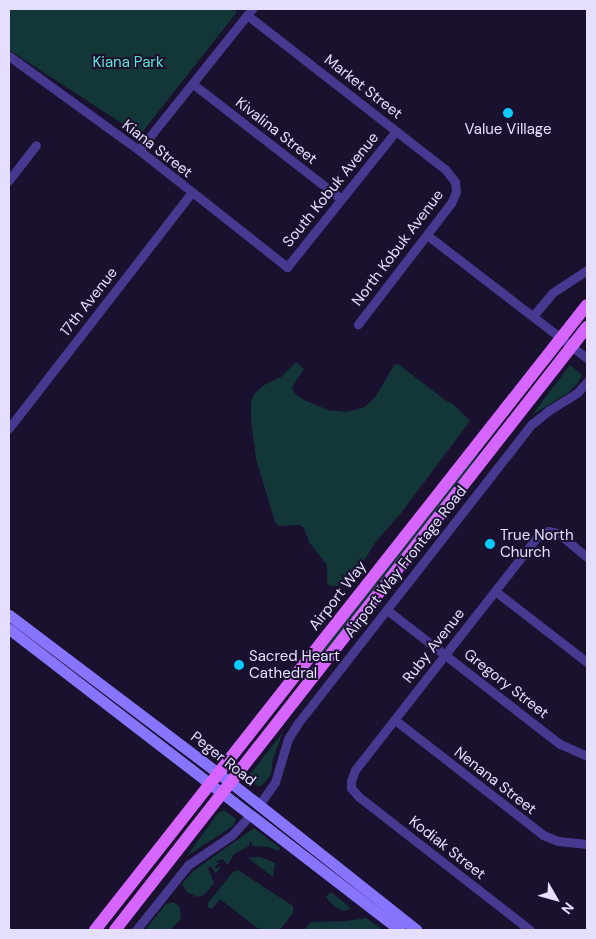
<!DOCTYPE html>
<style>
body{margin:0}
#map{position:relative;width:596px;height:939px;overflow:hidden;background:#19112e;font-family:"DM Sans",sans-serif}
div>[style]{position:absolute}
.green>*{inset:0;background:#133639}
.street>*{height:9px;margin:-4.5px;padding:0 4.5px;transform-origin:4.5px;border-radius:4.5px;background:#46398f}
.secondary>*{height:11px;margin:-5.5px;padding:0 5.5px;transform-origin:5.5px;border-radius:5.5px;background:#8875ff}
.primary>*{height:12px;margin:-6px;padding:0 6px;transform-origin:6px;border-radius:6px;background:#d665ff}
.dots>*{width:14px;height:14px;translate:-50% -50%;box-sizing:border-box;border:2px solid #19112e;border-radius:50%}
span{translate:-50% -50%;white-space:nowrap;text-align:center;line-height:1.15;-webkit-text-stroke:4px #19112e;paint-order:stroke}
.park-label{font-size:15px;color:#62e7d5}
.street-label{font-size:15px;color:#e5deff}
.poi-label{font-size:15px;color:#e5deff}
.left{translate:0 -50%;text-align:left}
.frame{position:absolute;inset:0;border:10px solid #e5deff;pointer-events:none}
.north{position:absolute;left:531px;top:874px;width:50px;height:50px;-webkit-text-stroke:4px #19112e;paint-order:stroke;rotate:128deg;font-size:14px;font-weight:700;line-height:20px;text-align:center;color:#e5deff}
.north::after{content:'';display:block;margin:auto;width:18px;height:22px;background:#e5deff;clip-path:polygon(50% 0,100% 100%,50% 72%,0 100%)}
</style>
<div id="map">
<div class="green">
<div style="clip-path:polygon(9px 9px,233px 9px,237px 12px,140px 135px,9px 50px)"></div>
<div style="clip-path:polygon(296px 362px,304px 369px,292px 387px,295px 394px,304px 400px,328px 410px,347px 412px,365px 407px,376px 396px,394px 365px,398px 364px,445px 400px,453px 404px,470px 421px,401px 513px,374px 544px,366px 558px,352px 571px,345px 583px,337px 586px,330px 586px,327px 583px,327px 565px,309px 542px,304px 528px,299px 525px,279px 526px,275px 522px,256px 459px,251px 420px,251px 402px,254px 394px,264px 385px,281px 377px)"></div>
<div style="clip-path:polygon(570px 365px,582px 375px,578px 383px,568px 393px,532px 415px)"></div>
<div style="clip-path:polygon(477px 452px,479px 453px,471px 467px,310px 672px,321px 652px)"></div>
<div style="clip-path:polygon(283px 732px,273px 759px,271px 775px,260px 787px,246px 778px,247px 775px,252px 772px)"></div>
<div style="clip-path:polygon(224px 810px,236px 819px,233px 826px,187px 856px,217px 814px)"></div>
<div style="clip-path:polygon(254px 828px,280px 848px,279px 851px,268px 847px,253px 846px,250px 840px,249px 846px,234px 854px,228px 865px,222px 859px,215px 862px,220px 863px,215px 866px,216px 869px,222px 865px,217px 873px,214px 872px,211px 866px,208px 868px,214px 883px,204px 895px,197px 897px,187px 892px,182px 884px,192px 872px)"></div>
<div style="clip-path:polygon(260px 857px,275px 863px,273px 877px,248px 858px)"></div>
<div style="clip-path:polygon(238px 870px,293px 906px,293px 913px,280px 930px,260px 930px,220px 899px,212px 909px,208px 907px,208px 903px,233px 872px)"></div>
<div style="clip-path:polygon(331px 892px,348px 906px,351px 909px,344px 911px,335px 907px,326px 897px)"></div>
<div style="clip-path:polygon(173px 902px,179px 906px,181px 914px,180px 920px,170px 930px,145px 930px,166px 904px)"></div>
<div style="clip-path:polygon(366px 918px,383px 930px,304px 930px,311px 922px,347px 921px)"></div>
</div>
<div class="street">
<div style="left:247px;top:15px;width:251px;rotate:37.9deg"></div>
<div style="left:445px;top:169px;width:16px;rotate:52deg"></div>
<div style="left:455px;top:182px;width:10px;rotate:84deg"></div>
<div style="left:456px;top:192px;width:12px;rotate:114deg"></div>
<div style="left:451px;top:203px;width:153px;rotate:127.5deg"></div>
<div style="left:9px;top:56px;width:160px;rotate:35.9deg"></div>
<div style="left:139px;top:150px;width:189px;rotate:38.3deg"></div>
<div style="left:287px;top:267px;width:174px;rotate:-51.3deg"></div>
<div style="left:193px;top:84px;width:187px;rotate:37.8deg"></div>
<div style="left:139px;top:150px;width:181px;rotate:-51.3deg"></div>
<div style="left:9px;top:180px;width:44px;rotate:-52.4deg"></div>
<div style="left:427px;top:235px;width:202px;rotate:37.6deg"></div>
<div style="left:533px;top:316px;width:30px;rotate:-50deg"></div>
<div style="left:552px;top:293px;width:42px;rotate:-33.3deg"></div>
<div style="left:9px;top:428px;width:297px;rotate:-52.2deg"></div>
<div style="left:495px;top:591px;width:116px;rotate:37.7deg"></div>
<div style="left:387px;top:610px;width:219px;rotate:37.8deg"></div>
<div style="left:560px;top:744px;width:30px;rotate:24deg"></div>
<div style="left:395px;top:720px;width:187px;rotate:37.8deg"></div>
<div style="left:543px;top:835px;width:16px;rotate:22deg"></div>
<div style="left:558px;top:841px;width:29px;rotate:6deg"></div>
<div style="left:259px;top:805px;width:28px;rotate:-55deg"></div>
<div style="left:275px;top:782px;width:45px;rotate:-73.2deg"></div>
<div style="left:288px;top:739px;width:19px;rotate:-58deg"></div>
<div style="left:298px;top:723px;width:380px;rotate:-52deg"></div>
<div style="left:532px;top:424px;width:21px;rotate:-39deg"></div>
<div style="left:548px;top:411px;width:34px;rotate:-32deg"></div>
<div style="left:577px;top:393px;width:15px;rotate:-48deg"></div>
<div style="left:136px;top:930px;width:83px;rotate:-51.3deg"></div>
<div style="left:188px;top:865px;width:53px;rotate:-34.3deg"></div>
<div style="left:232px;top:835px;width:25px;rotate:-48deg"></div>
<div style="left:530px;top:930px;width:217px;rotate:-142.1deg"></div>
<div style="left:359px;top:797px;width:12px;rotate:-132deg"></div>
<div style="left:351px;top:788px;width:7px;rotate:-90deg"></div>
<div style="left:351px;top:781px;width:12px;rotate:-70deg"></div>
<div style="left:355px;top:770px;width:297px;rotate:-52deg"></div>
<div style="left:538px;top:536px;width:11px;rotate:-27deg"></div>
<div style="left:548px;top:531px;width:10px;rotate:11deg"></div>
<div style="left:558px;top:533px;width:38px;rotate:40deg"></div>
</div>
<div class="secondary">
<div style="left:9px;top:615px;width:277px;rotate:37.1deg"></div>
<div style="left:230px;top:782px;width:238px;rotate:38.4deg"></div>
<div style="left:9px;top:629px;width:493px;rotate:37.6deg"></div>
</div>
<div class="primary">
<div style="left:95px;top:930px;width:795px;rotate:-51.79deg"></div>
<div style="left:115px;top:930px;width:766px;rotate:-51.95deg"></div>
</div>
<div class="dots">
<div style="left:508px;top:113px;background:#0acbff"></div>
<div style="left:490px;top:544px;background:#0acbff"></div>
<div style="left:239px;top:665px;background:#0acbff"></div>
</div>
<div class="park-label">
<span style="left:128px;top:63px">Kiana Park</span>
</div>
<div class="street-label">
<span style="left:363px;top:87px;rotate:38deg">Market Street</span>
<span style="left:276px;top:131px;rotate:38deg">Kivalina Street</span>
<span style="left:157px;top:149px;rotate:38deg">Kiana Street</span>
<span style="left:331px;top:190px;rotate:-51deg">South Kobuk Avenue</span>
<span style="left:398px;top:248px;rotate:-53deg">North Kobuk Avenue</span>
<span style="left:89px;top:302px;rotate:-52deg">17th Avenue</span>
<span style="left:406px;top:562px;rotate:-52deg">Airport Way Frontage Road</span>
<span style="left:338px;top:596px;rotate:-52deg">Airport Way</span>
<span style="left:434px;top:646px;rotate:-52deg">Ruby Avenue</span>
<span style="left:506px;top:684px;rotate:38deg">Gregory Street</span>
<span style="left:223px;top:759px;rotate:38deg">Peger Road</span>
<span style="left:495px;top:781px;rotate:38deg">Nenana Street</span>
<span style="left:447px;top:848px;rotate:38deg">Kodiak Street</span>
</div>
<div class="poi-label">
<span style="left:508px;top:130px">Value Village</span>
<span class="left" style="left:500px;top:544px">True North<br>Church</span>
<span class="left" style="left:249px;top:665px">Sacred Heart<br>Cathedral</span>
</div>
<div class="frame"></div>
<div class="north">N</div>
</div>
